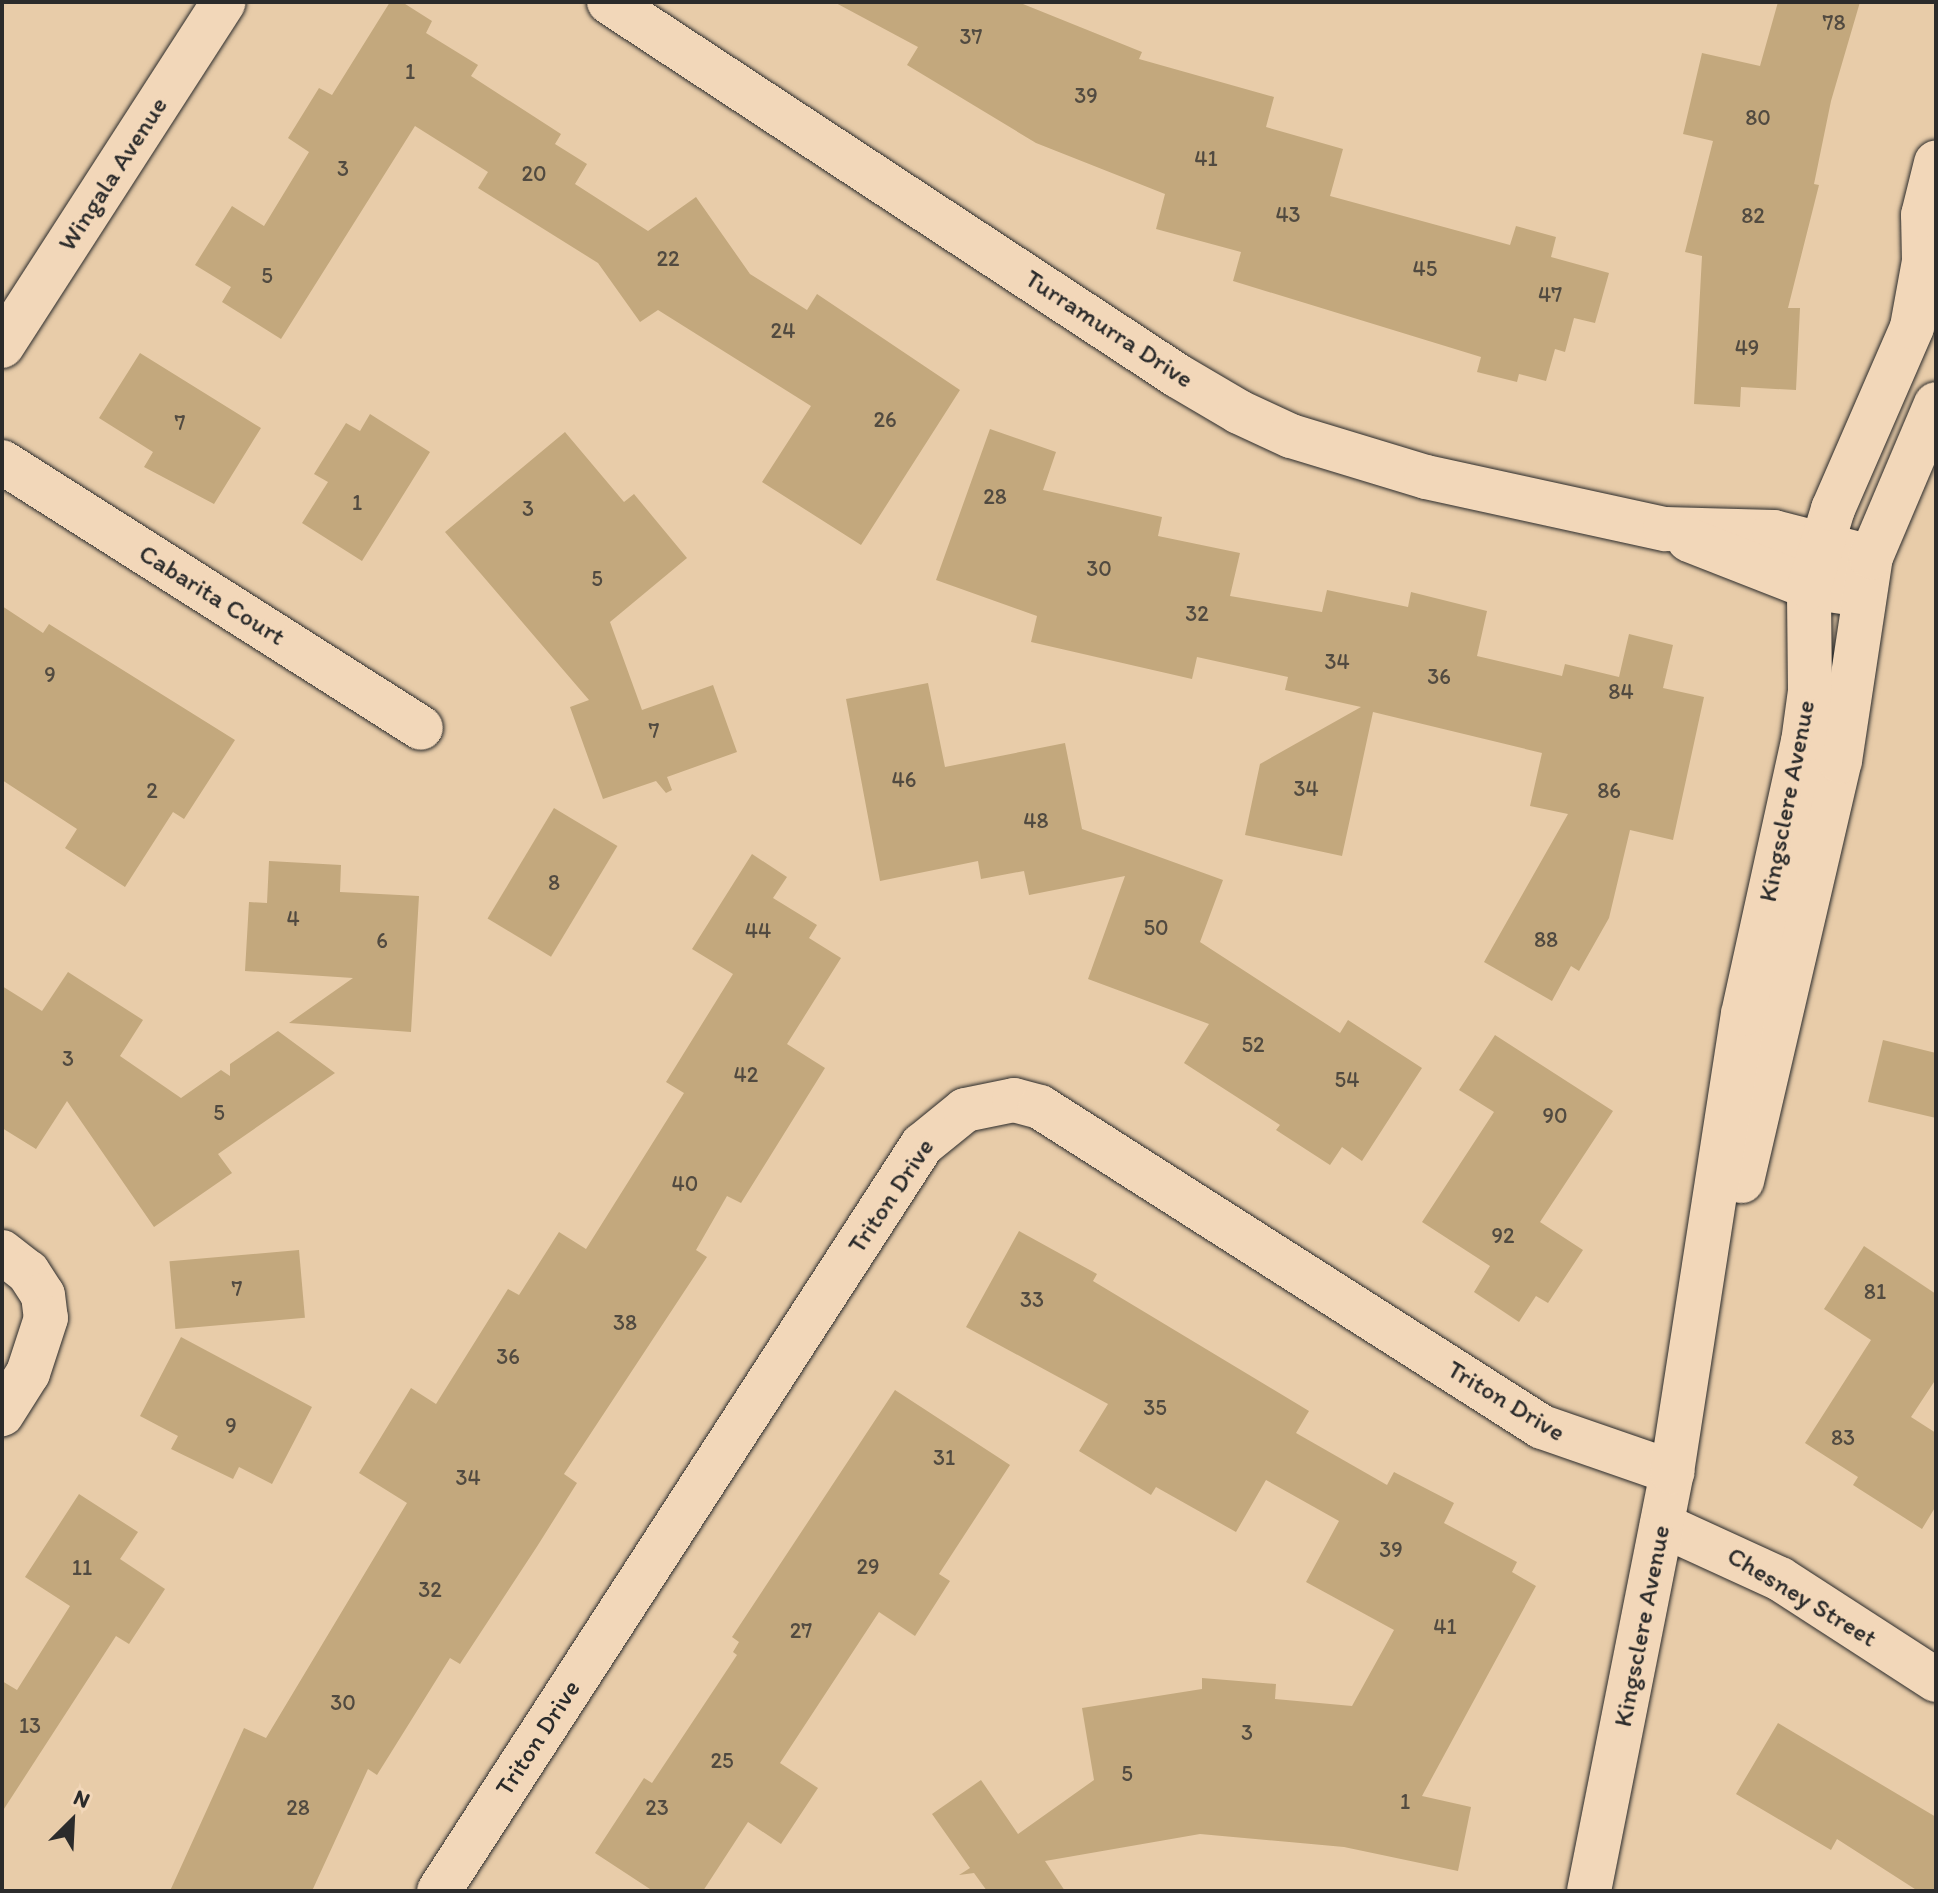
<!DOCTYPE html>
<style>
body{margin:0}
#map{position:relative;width:1938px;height:1893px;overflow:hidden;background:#e8cca9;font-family:Itim,sans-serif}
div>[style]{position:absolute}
.building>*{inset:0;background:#c3a87d;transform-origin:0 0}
.roads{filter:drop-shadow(0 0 2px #2b2b2b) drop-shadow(0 0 2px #2b2b2b)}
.street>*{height:44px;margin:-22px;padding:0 22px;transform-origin:22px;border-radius:22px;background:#f2d7b9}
.secondary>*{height:44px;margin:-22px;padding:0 22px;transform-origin:22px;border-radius:22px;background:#f2d7b9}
span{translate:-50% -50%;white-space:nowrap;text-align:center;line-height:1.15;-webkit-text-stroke:7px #f2d7b9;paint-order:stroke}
.number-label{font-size:22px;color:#514a40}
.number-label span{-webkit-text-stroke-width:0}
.street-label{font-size:26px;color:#2b2b2b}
.frame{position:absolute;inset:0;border:4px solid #2b2b2b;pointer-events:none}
.north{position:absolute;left:32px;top:1781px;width:80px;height:80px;-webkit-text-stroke:6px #f2d7b9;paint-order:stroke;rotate:24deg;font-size:22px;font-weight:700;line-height:32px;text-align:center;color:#2b2b2b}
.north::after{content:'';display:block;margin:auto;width:28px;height:36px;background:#2b2b2b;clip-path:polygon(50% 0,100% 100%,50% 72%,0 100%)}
</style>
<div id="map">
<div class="building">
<div style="clip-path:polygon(390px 2px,402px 2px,432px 21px,426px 33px,478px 65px,471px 76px,561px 134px,555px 144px,587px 164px,575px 184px,648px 231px,696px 197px,750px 274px,807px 310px,817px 294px,960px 390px,861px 545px,762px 482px,811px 406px,658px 310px,640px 322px,598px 263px,478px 188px,488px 172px,415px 126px,281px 339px,222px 302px,231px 287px,195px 265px,232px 206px,264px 226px,309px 152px,288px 138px,319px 88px,332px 95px)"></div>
<div style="clip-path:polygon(834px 2px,1018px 2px,1142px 52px,1139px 59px,1274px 97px,1266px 127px,1343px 149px,1330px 196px,1510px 245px,1516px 226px,1556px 237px,1551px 257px,1609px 273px,1595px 323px,1574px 318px,1565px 352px,1555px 349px,1546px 381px,1519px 374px,1517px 382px,1477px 372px,1481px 357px,1233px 281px,1241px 252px,1156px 229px,1165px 194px,1036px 143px,907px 65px,918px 47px)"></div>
<div style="clip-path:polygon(1778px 2px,1860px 2px,1831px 101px,1814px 184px,1819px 185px,1788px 308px,1800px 308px,1796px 390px,1741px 387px,1740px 407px,1694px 404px,1702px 256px,1685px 252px,1713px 141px,1683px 134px,1702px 53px,1760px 66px)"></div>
<div style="clip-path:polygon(140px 353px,261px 428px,214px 504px,144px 467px,153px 452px,99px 418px)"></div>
<div style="clip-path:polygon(370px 414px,430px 452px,362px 561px,302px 523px,328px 482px,314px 474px,346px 423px,360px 431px)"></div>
<div style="clip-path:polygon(990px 429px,1056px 452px,1043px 490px,1162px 517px,1158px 536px,1240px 553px,1230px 596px,1322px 612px,1327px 590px,1408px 607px,1411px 592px,1487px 611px,1477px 656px,1562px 676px,1565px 664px,1619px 677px,1629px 634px,1673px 645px,1663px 688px,1704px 697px,1673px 840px,1630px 830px,1609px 918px,1579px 971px,1571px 966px,1552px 1001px,1484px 962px,1568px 814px,1530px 806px,1542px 753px,1373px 712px,1342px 856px,1245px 835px,1260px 764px,1361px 707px,1285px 690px,1288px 677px,1197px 657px,1192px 679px,1031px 642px,1037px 616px,936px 580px)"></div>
<div style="clip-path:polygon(565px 432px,624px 502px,634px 494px,687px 558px,610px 622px,642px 710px,713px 685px,737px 752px,667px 777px,672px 790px,666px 793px,656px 781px,603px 799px,570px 707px,589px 700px,445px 532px)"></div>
<div style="clip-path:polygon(2px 606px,43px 633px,49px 624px,235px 740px,184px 819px,173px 812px,125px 887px,65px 848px,77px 829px,2px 780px)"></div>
<div style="clip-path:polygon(928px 683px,945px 767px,1065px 743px,1082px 829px,1223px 880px,1200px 942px,1340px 1033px,1348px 1020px,1422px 1068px,1362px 1161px,1342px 1147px,1330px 1165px,1276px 1130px,1280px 1125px,1184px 1063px,1209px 1024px,1088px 979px,1125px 876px,1029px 895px,1024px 871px,981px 879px,978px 861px,880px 881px,846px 699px)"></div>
<div style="left:554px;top:808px;width:74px;height:129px;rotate:31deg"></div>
<div style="clip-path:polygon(752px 854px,787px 877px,773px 898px,817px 925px,809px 938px,841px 958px,787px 1044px,825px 1068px,741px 1203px,727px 1196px,696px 1250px,707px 1257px,564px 1474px,577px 1483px,538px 1545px,460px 1664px,450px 1658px,377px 1775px,368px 1769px,312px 1891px,170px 1891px,244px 1728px,266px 1738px,407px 1503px,359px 1473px,411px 1388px,436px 1404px,508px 1289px,519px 1295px,559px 1232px,586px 1249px,684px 1093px,666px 1082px,733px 974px,692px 949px)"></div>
<div style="clip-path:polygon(269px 861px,341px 865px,340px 892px,419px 896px,411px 1032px,289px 1023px,353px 978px,245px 971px,249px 902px,267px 903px)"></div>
<div style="clip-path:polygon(68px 972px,143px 1020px,120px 1056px,181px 1098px,221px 1070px,230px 1076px,230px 1064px,278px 1031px,335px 1073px,218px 1154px,232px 1173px,154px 1227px,67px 1101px,36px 1149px,2px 1128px,2px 986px,42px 1011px)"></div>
<div style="clip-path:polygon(1495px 1035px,1613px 1111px,1540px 1222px,1583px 1250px,1548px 1303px,1536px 1296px,1519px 1322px,1474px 1292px,1490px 1266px,1422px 1222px,1494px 1112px,1459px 1090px)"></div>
<div style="clip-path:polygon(1883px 1040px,1936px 1053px,1936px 1118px,1868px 1102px)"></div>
<div style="clip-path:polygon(1019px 1231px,1097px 1274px,1093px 1281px,1309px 1411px,1296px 1433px,1387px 1485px,1394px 1472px,1454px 1503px,1444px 1523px,1517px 1562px,1512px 1572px,1536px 1586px,1422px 1796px,1471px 1807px,1458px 1871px,1344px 1847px,1200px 1834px,1045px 1861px,1065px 1891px,987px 1891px,974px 1873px,959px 1875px,970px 1868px,932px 1814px,981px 1780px,1018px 1834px,1094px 1780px,1082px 1708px,1202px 1689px,1202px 1678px,1276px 1684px,1275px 1699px,1352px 1706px,1394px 1630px,1306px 1582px,1339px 1521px,1266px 1480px,1236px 1532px,1156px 1487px,1151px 1495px,1079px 1451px,1108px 1404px,966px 1327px)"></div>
<div style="clip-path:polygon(1864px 1246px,1936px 1294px,1936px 1379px,1911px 1417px,1936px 1433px,1936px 1506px,1922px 1529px,1853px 1485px,1858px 1477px,1805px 1443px,1871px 1340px,1824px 1309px)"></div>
<div style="left:299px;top:1250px;width:68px;height:130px;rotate:85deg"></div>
<div style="clip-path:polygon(181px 1337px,312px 1407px,272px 1484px,239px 1467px,233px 1479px,171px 1449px,178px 1436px,140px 1416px)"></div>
<div style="clip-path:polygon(895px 1390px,1010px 1465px,939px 1574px,950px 1581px,915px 1636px,879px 1612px,780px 1763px,818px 1788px,781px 1844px,748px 1822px,703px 1891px,653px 1891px,595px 1853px,644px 1778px,652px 1783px,737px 1655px,733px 1652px,739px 1642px,732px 1637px)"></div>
<div style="clip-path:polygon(79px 1494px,138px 1532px,120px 1559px,165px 1589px,129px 1644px,116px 1636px,2px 1812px,2px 1681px,17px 1690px,70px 1606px,25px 1577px)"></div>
<div style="clip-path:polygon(1778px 1723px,1936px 1817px,1936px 1891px,1918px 1891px,1837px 1839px,1831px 1850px,1736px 1794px)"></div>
</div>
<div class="roads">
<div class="street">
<div style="left:609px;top:2px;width:681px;rotate:33.32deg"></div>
<div style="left:1178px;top:376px;width:71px;rotate:30.5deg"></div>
<div style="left:1239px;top:412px;width:57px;rotate:24.8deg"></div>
<div style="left:1291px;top:436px;width:141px;rotate:16.9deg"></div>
<div style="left:1426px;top:477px;width:245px;rotate:12.3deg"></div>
<div style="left:1665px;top:529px;width:109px;rotate:1.6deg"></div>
<div style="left:1774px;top:532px;width:100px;rotate:14.5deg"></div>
<div style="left:2px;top:346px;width:409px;rotate:-57.2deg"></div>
<div style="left:2px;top:462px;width:496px;rotate:32.4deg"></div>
<div style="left:1689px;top:540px;width:129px;rotate:21.4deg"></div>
<div style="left:1809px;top:587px;width:54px;rotate:8.6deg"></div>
<div style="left:2px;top:1252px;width:33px;rotate:38deg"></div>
<div style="left:28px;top:1272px;width:27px;rotate:57deg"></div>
<div style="left:43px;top:1295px;width:23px;rotate:83deg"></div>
<div style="left:46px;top:1318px;width:58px;rotate:108.1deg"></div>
<div style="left:28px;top:1373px;width:49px;rotate:122.4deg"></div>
<div style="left:1662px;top:1525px;width:130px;rotate:24.6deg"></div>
<div style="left:1780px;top:1579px;width:186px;rotate:32.9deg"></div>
<div style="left:439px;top:1891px;width:889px;rotate:-57.08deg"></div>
<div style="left:922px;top:1145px;width:55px;rotate:-39.1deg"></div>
<div style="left:965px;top:1110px;width:50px;rotate:-11.5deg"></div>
<div style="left:1014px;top:1100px;width:27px;rotate:15deg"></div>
<div style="left:1040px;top:1107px;width:595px;rotate:32.52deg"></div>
<div style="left:1542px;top:1427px;width:138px;rotate:19.1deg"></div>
</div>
<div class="secondary">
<div style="left:1742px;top:1181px;width:431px;rotate:-76.9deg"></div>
<div style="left:1840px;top:761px;width:206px;rotate:-81.4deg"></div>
<div style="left:1871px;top:557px;width:166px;rotate:-67deg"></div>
<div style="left:1589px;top:1891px;width:427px;rotate:-78.8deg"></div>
<div style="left:1672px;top:1472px;width:463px;rotate:-81.2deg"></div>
<div style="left:1743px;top:1014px;width:279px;rotate:-77.6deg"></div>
<div style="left:1803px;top:742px;width:51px;rotate:-82.2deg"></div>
<div style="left:1810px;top:691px;width:104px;rotate:-90.6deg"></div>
<div style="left:1809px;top:587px;width:82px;rotate:-72.9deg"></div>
<div style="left:1833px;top:509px;width:198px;rotate:-66.5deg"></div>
<div style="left:1912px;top:327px;width:67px;rotate:-79.7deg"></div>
<div style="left:1924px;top:261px;width:46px;rotate:-91.2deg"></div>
<div style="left:1923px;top:215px;width:54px;rotate:-76deg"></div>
</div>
</div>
<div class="number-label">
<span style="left:1834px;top:23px">78</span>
<span style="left:971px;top:37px">37</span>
<span style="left:410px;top:72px">1</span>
<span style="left:1086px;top:96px">39</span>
<span style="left:1758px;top:118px">80</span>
<span style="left:1206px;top:159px">41</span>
<span style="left:343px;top:169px">3</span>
<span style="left:534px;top:174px">20</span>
<span style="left:1288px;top:215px">43</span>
<span style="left:1753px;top:216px">82</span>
<span style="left:668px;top:259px">22</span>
<span style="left:1425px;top:269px">45</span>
<span style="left:267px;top:276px">5</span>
<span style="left:1550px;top:295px">47</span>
<span style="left:783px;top:331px">24</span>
<span style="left:1747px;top:348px">49</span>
<span style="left:885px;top:420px">26</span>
<span style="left:180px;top:423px">7</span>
<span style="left:995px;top:497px">28</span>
<span style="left:357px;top:503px">1</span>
<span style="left:528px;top:509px">3</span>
<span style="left:1099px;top:569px">30</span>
<span style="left:597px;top:579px">5</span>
<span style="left:1197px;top:614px">32</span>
<span style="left:1337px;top:662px">34</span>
<span style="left:50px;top:675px">9</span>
<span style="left:1439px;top:677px">36</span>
<span style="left:1621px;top:692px">84</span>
<span style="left:654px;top:731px">7</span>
<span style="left:904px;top:780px">46</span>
<span style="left:1306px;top:789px">34</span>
<span style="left:152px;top:791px">2</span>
<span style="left:1609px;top:791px">86</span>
<span style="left:1036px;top:821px">48</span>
<span style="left:554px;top:883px">8</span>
<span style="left:293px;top:919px">4</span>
<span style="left:1156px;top:928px">50</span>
<span style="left:758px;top:931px">44</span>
<span style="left:1546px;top:940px">88</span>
<span style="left:382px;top:941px">6</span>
<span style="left:1253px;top:1045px">52</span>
<span style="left:68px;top:1059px">3</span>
<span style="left:746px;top:1075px">42</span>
<span style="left:1347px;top:1080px">54</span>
<span style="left:219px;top:1113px">5</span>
<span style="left:1555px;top:1116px">90</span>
<span style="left:685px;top:1184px">40</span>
<span style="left:1503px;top:1236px">92</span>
<span style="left:237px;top:1289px">7</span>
<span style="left:1875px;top:1292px">81</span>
<span style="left:1032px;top:1300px">33</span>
<span style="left:625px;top:1323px">38</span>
<span style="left:508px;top:1357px">36</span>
<span style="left:1155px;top:1408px">35</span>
<span style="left:231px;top:1426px">9</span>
<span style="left:1843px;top:1438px">83</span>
<span style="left:944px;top:1458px">31</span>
<span style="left:468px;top:1478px">34</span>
<span style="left:1391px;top:1550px">39</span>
<span style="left:868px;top:1567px">29</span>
<span style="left:82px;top:1568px">11</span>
<span style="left:430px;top:1590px">32</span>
<span style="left:1445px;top:1627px">41</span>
<span style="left:801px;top:1631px">27</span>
<span style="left:343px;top:1703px">30</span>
<span style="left:30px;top:1726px">13</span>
<span style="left:1247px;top:1733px">3</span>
<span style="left:722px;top:1761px">25</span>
<span style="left:1127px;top:1774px">5</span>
<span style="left:1405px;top:1802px">1</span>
<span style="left:298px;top:1808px">28</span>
<span style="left:657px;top:1808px">23</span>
</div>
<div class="street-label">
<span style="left:113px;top:174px;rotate:-57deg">Wingala Avenue</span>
<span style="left:1109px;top:329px;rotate:33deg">Turramurra Drive</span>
<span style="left:212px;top:595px;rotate:32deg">Cabarita Court</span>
<span style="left:1787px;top:801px;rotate:-79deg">Kingsclere Avenue</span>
<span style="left:891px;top:1196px;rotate:-56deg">Triton Drive</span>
<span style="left:1506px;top:1401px;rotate:31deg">Triton Drive</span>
<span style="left:1802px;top:1597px;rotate:31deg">Chesney Street</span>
<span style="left:1642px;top:1626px;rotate:-79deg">Kingsclere Avenue</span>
<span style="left:538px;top:1738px;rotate:-57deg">Triton Drive</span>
</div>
<div class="frame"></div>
<div class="north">N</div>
</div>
